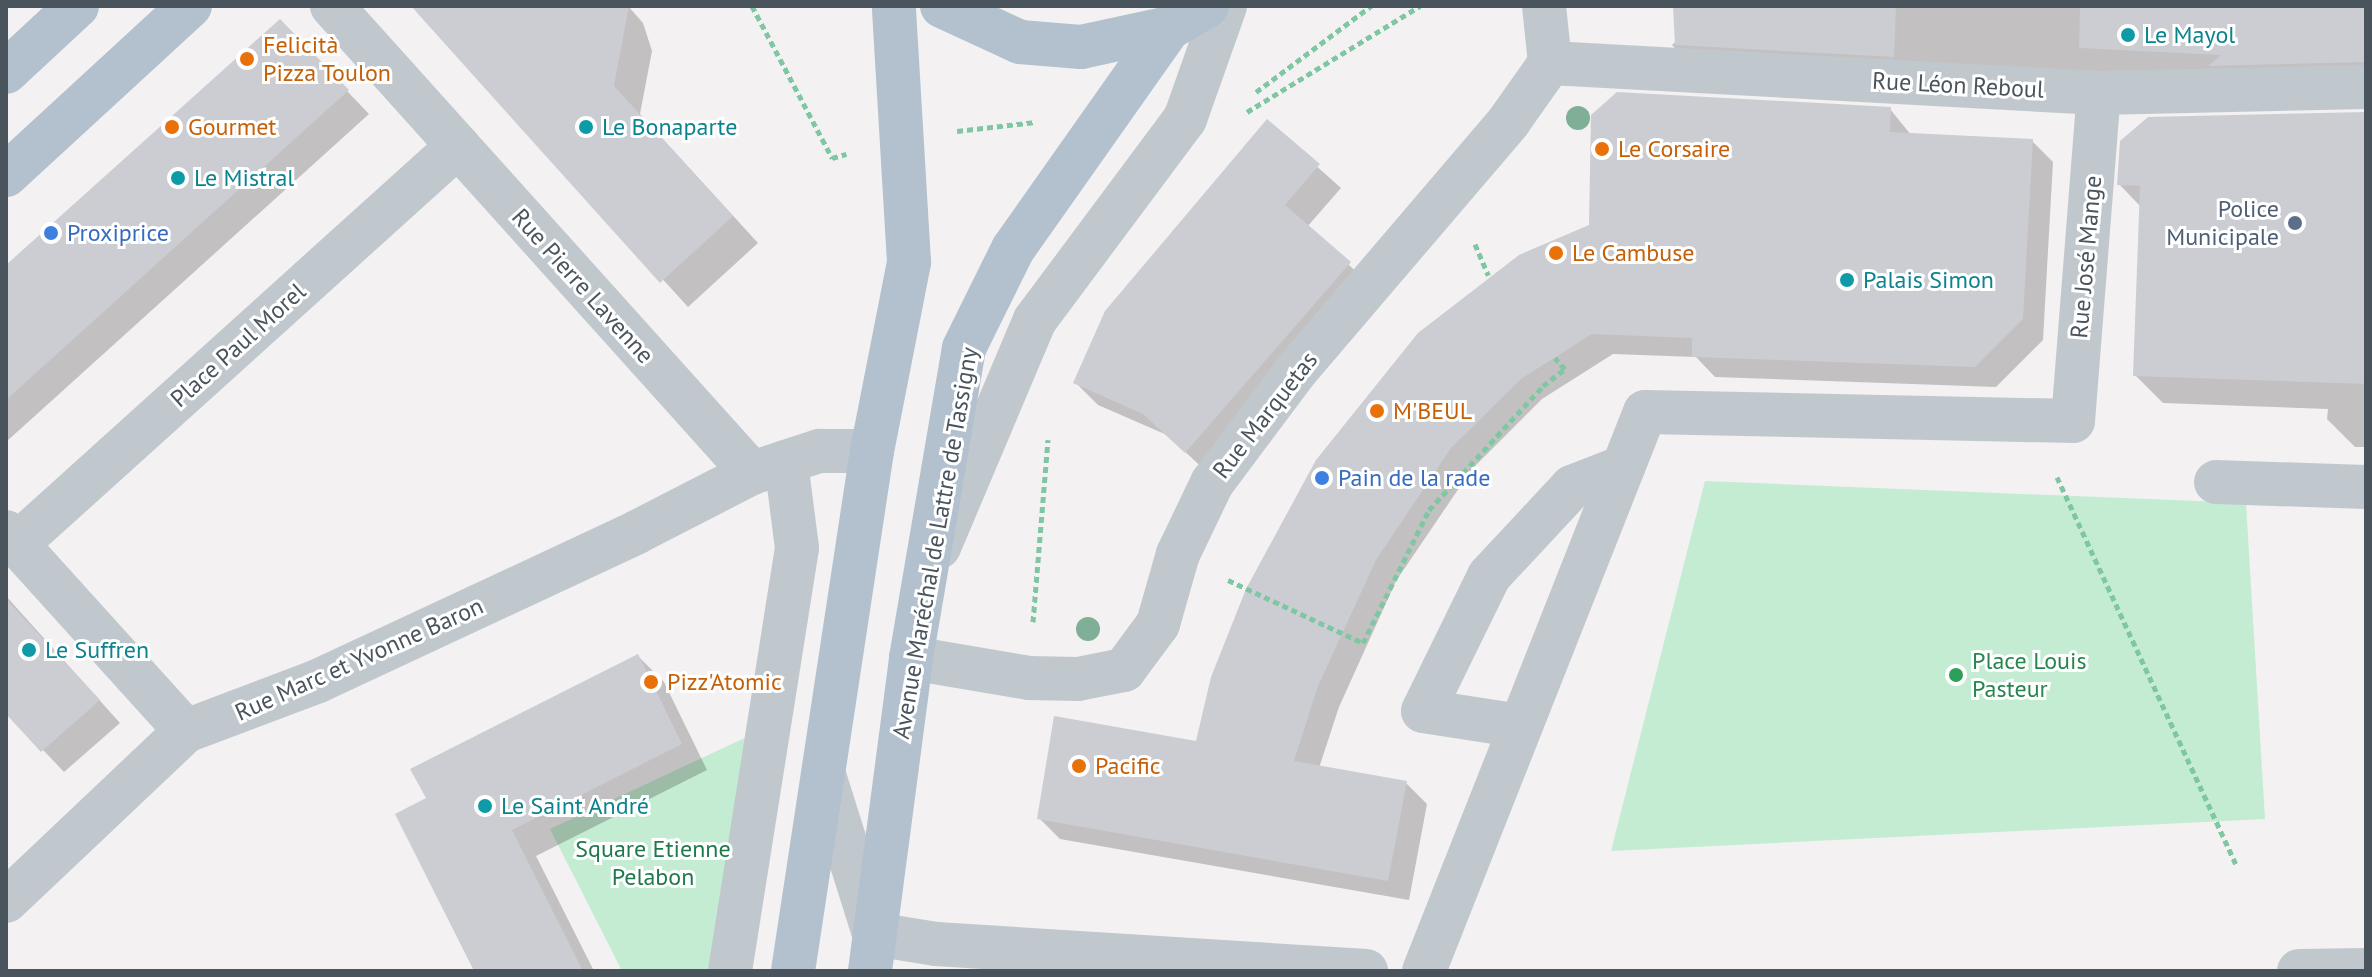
<!DOCTYPE html>
<meta charset="utf-8">
<style>
body{margin:0}
#map{position:relative;width:2372px;height:977px;overflow:hidden;background:#f3f1f1;font-family:"PT Sans",sans-serif}
div>[style]{position:absolute}
.green>*{inset:0;background:#c4ecd3}
.shadow>*{inset:0;background:#0003}
.building>*{inset:0;background:#cbcdd3}
.path>*{height:5px;margin-top:-2.5px;transform-origin:0;background:repeating-linear-gradient(90deg,#7fc7a3 0 6px,transparent 0 10px)}
.minor>*{height:44px;margin:-22px;padding:0 22px;transform-origin:22px;border-radius:22px;background:#c0c8ce}
.major>*{height:44px;margin:-22px;padding:0 22px;transform-origin:22px;border-radius:22px;background:#b3c0cd}
.trees>*{width:24px;height:24px;margin:-12px;border-radius:50%;background:#7faf96}
.dots>*{width:22px;height:22px;translate:-50% -50%;box-sizing:border-box;border:4px solid #fff;border-radius:50%}
span{translate:-50% -50%;white-space:nowrap;text-align:center;line-height:1.15;-webkit-text-stroke:6px #fff;paint-order:stroke}
.culture-label{font-size:24px;color:#0d838f}
.left{translate:0 -50%;text-align:left}
.food-label{font-size:24px;color:#c56008}
.street-label{font-size:24px;color:#4a545d}
.service-label{font-size:24px;color:#4e5e75}
.right{translate:-100% -50%;text-align:right}
.shop-label{font-size:24px;color:#366cbe}
.leisure-label{font-size:24px;color:#27864d}
.park-label{font-size:24px;color:#20794c}
.frame{position:absolute;inset:0;border:8px solid #4a545d;pointer-events:none}
</style>
<div id="map">
<div class="green">
<div style="clip-path:polygon(1705px 481px,2246px 503px,2265px 819px,1611px 851px)"></div>
<div style="clip-path:polygon(751px 735px,711px 971px,622px 971px,550px 829px)"></div>
</div>
<div class="shadow">
<div style="clip-path:polygon(414px 6px,628px 6px,643px 23px,652px 51px,640px 114px,758px 243px,688px 307px)"></div>
<div style="clip-path:polygon(1676px 6px,2366px 6px,2366px 93px,1699px 72px,1672px 45px,1694px 24px)"></div>
<div style="clip-path:polygon(302px 44px,369px 114px,6px 442px,6px 271px)"></div>
<div style="clip-path:polygon(1890px 109px,1911px 135px,2032px 141px,2053px 162px,2043px 340px,1996px 387px,1715px 377px,1696px 357px,1613px 354px,1542px 399px,1472px 469px,1396px 581px,1339px 707px,1319px 768px,1406px 783px,1427px 804px,1409px 900px,1060px 839px,1039px 818px,1197px 744px,1317px 462px)"></div>
<div style="clip-path:polygon(2366px 114px,2366px 447px,2355px 447px,2327px 419px,2328px 409px,2163px 403px,2135px 375px,2141px 207px,2119px 184px)"></div>
<div style="clip-path:polygon(1267px 122px,1341px 188px,1307px 227px,1371px 285px,1208px 473px,1167px 435px,1098px 405px,1076px 383px)"></div>
<div style="clip-path:polygon(6px 596px,120px 723px,64px 772px,6px 711px)"></div>
<div style="clip-path:polygon(638px 656px,664px 682px,707px 770px,536px 856px,594px 971px,477px 971px,428px 798px)"></div>
</div>
<div class="building">
<div style="clip-path:polygon(411px 6px,629px 6px,614px 86px,733px 216px,660px 283px)"></div>
<div style="clip-path:polygon(1673px 6px,1896px 6px,1894px 57px,1675px 45px)"></div>
<div style="clip-path:polygon(2080px 6px,2366px 6px,2366px 62px,2208px 66px,2221px 55px,2079px 48px)"></div>
<div style="clip-path:polygon(280px 19px,349px 90px,6px 400px,6px 265px)"></div>
<div style="clip-path:polygon(1617px 92px,1891px 107px,1890px 132px,2033px 139px,2023px 319px,1975px 367px,1692px 357px,1692px 338px,1592px 334px,1521px 379px,1451px 448px,1376px 560px,1318px 686px,1294px 761px,1407px 781px,1388px 881px,1037px 819px,1054px 716px,1196px 741px,1211px 677px,1246px 589px,1316px 460px,1418px 333px,1519px 255px,1589px 225px,1591px 115px)"></div>
<div style="clip-path:polygon(2366px 112px,2366px 384px,2133px 376px,2140px 186px,2117px 185px,2120px 141px,2148px 117px)"></div>
<div style="clip-path:polygon(1267px 119px,1320px 164px,1285px 205px,1351px 262px,1185px 453px,1143px 414px,1073px 383px,1105px 311px)"></div>
<div style="clip-path:polygon(6px 599px,100px 700px,41px 752px,6px 714px)"></div>
<div style="clip-path:polygon(638px 654px,682px 744px,512px 830px,583px 971px,474px 971px,395px 814px,426px 798px,410px 769px)"></div>
</div>
<div class="path">
<div style="left:752px;top:6px;width:172px;rotate:62.2deg"></div>
<div style="left:832px;top:158px;width:15px;rotate:-16deg"></div>
<div style="left:1256px;top:92px;width:144px;rotate:-36.8deg"></div>
<div style="left:1247px;top:112px;width:203px;rotate:-31.5deg"></div>
<div style="left:957px;top:131px;width:79px;rotate:-6.6deg"></div>
<div style="left:1475px;top:244px;width:34px;rotate:67deg"></div>
<div style="left:2057px;top:477px;width:427px;rotate:65.2deg"></div>
<div style="left:1228px;top:580px;width:149px;rotate:25deg"></div>
<div style="left:1363px;top:643px;width:148px;rotate:-63.6deg"></div>
<div style="left:1429px;top:510px;width:168px;rotate:-47.4deg"></div>
<div style="left:1543px;top:386px;width:28px;rotate:-38deg"></div>
<div style="left:1565px;top:369px;width:15px;rotate:-132deg"></div>
<div style="left:1033px;top:622px;width:183px;rotate:-85.3deg"></div>
</div>
<div class="minor">
<div style="left:332px;top:6px;width:628px;rotate:48.03deg"></div>
<div style="left:1550px;top:63px;width:550px;rotate:3.13deg"></div>
<div style="left:2099px;top:93px;width:267px;rotate:-1.3deg"></div>
<div style="left:2216px;top:482px;width:150px;rotate:1.9deg"></div>
<div style="left:6px;top:532px;width:268px;rotate:47.9deg"></div>
<div style="left:17px;top:544px;width:594px;rotate:-42.07deg"></div>
<div style="left:939px;top:547px;width:246px;rotate:-67.1deg"></div>
<div style="left:1035px;top:320px;width:251px;rotate:-53.3deg"></div>
<div style="left:1185px;top:119px;width:120px;rotate:-70.5deg"></div>
<div style="left:911px;top:658px;width:120px;rotate:9.6deg"></div>
<div style="left:1029px;top:678px;width:49px;rotate:1.2deg"></div>
<div style="left:1078px;top:679px;width:47px;rotate:-11.1deg"></div>
<div style="left:1124px;top:670px;width:57px;rotate:-53.5deg"></div>
<div style="left:1158px;top:624px;width:73px;rotate:-74.1deg"></div>
<div style="left:1178px;top:554px;width:79px;rotate:-64.4deg"></div>
<div style="left:1212px;top:483px;width:139px;rotate:-53.2deg"></div>
<div style="left:1295px;top:372px;width:330px;rotate:-49.5deg"></div>
<div style="left:1509px;top:121px;width:71px;rotate:-54.7deg"></div>
<div style="left:1550px;top:63px;width:57px;rotate:-96deg"></div>
<div style="left:1520px;top:726px;width:98px;rotate:-171.2deg"></div>
<div style="left:1423px;top:711px;width:150px;rotate:-63.9deg"></div>
<div style="left:1489px;top:576px;width:122px;rotate:-47deg"></div>
<div style="left:1572px;top:487px;width:55px;rotate:-21.4deg"></div>
<div style="left:824px;top:775px;width:167px;rotate:72.5deg"></div>
<div style="left:874px;top:934px;width:63px;rotate:9.2deg"></div>
<div style="left:936px;top:944px;width:431px;rotate:3.6deg"></div>
<div style="left:6px;top:901px;width:248px;rotate:-43.4deg"></div>
<div style="left:186px;top:731px;width:141px;rotate:-20.7deg"></div>
<div style="left:318px;top:681px;width:352px;rotate:-25deg"></div>
<div style="left:637px;top:532px;width:129px;rotate:-27.2deg"></div>
<div style="left:752px;top:473px;width:71px;rotate:-18.2deg"></div>
<div style="left:819px;top:451px;width:53px"></div>
<div style="left:730px;top:971px;width:428px;rotate:-81deg"></div>
<div style="left:797px;top:548px;width:87px;rotate:-97.3deg"></div>
<div style="left:1424px;top:971px;width:601px;rotate:-68.43deg"></div>
<div style="left:1645px;top:412px;width:428px;rotate:1.2deg"></div>
<div style="left:2073px;top:421px;width:329px;rotate:-85.5deg"></div>
<div style="left:2299px;top:971px;width:67px;rotate:-0.9deg"></div>
</div>
<div class="major">
<div style="left:942px;top:6px;width:86px;rotate:24.8deg"></div>
<div style="left:1020px;top:42px;width:61px;rotate:4.7deg"></div>
<div style="left:1081px;top:47px;width:90px;rotate:-12.2deg"></div>
<div style="left:1169px;top:28px;width:44px;rotate:-30.1deg"></div>
<div style="left:6px;top:72px;width:97px;rotate:-42.9deg"></div>
<div style="left:6px;top:175px;width:250px;rotate:-42.6deg"></div>
<div style="left:793px;top:971px;width:526px;rotate:-81.36deg"></div>
<div style="left:872px;top:451px;width:193px;rotate:-78.9deg"></div>
<div style="left:909px;top:262px;width:256px;rotate:-93.4deg"></div>
<div style="left:870px;top:971px;width:316px;rotate:-82.5deg"></div>
<div style="left:911px;top:658px;width:314px;rotate:-80.3deg"></div>
<div style="left:964px;top:348px;width:110px;rotate:-63.7deg"></div>
<div style="left:1013px;top:249px;width:271px;rotate:-54.8deg"></div>
</div>
<div class="trees">
<div style="left:1578px;top:118px"></div>
<div style="left:1088px;top:629px"></div>
</div>
<div class="dots">
<div style="left:2128px;top:35px;background:#0f9aa8"></div>
<div style="left:247px;top:59px;background:#e8710a"></div>
<div style="left:172px;top:127px;background:#e8710a"></div>
<div style="left:586px;top:127px;background:#0f9aa8"></div>
<div style="left:1602px;top:149px;background:#e8710a"></div>
<div style="left:178px;top:178px;background:#0f9aa8"></div>
<div style="left:2295px;top:223px;background:#5c6f8a"></div>
<div style="left:51px;top:233px;background:#3f7fe0"></div>
<div style="left:1556px;top:253px;background:#e8710a"></div>
<div style="left:1847px;top:280px;background:#0f9aa8"></div>
<div style="left:1377px;top:411px;background:#e8710a"></div>
<div style="left:1322px;top:478px;background:#3f7fe0"></div>
<div style="left:29px;top:650px;background:#0f9aa8"></div>
<div style="left:1956px;top:675px;background:#2e9e5b"></div>
<div style="left:651px;top:682px;background:#e8710a"></div>
<div style="left:1079px;top:766px;background:#e8710a"></div>
<div style="left:485px;top:806px;background:#0f9aa8"></div>
</div>
<div class="culture-label">
<span class="left" style="left:2144px;top:35px">Le Mayol</span>
<span class="left" style="left:602px;top:127px">Le Bonaparte</span>
<span class="left" style="left:194px;top:178px">Le Mistral</span>
<span class="left" style="left:1863px;top:280px">Palais Simon</span>
<span class="left" style="left:45px;top:650px">Le Suffren</span>
<span class="left" style="left:501px;top:806px">Le Saint André</span>
</div>
<div class="food-label">
<span class="left" style="left:263px;top:59px">Felicità<br>Pizza Toulon</span>
<span class="left" style="left:188px;top:127px">Gourmet</span>
<span class="left" style="left:1618px;top:149px">Le Corsaire</span>
<span class="left" style="left:1572px;top:253px">Le Cambuse</span>
<span class="left" style="left:1393px;top:411px">M'BEUL</span>
<span class="left" style="left:667px;top:682px">Pizz'Atomic</span>
<span class="left" style="left:1095px;top:766px">Pacific</span>
</div>
<div class="street-label">
<span style="left:1958px;top:85px;rotate:3deg">Rue Léon Reboul</span>
<span style="left:2086px;top:257px;rotate:-85deg">Rue José Mange</span>
<span style="left:583px;top:286px;rotate:48deg">Rue Pierre Lavenne</span>
<span style="left:238px;top:345px;rotate:-42deg">Place Paul Morel</span>
<span style="left:1265px;top:415px;rotate:-52deg">Rue Marquetas</span>
<span style="left:935px;top:543px;rotate:-80deg">Avenue Maréchal de Lattre de Tassigny</span>
<span style="left:359px;top:659px;rotate:-24deg">Rue Marc et Yvonne Baron</span>
</div>
<div class="service-label">
<span class="right" style="left:2279px;top:223px">Police<br>Municipale</span>
</div>
<div class="shop-label">
<span class="left" style="left:67px;top:233px">Proxiprice</span>
<span class="left" style="left:1338px;top:478px">Pain de la rade</span>
</div>
<div class="leisure-label">
<span class="left" style="left:1972px;top:675px">Place Louis<br>Pasteur</span>
</div>
<div class="park-label">
<span style="left:653px;top:863px">Square Etienne<br>Pelabon</span>
</div>
<div class="frame"></div>
</div>
